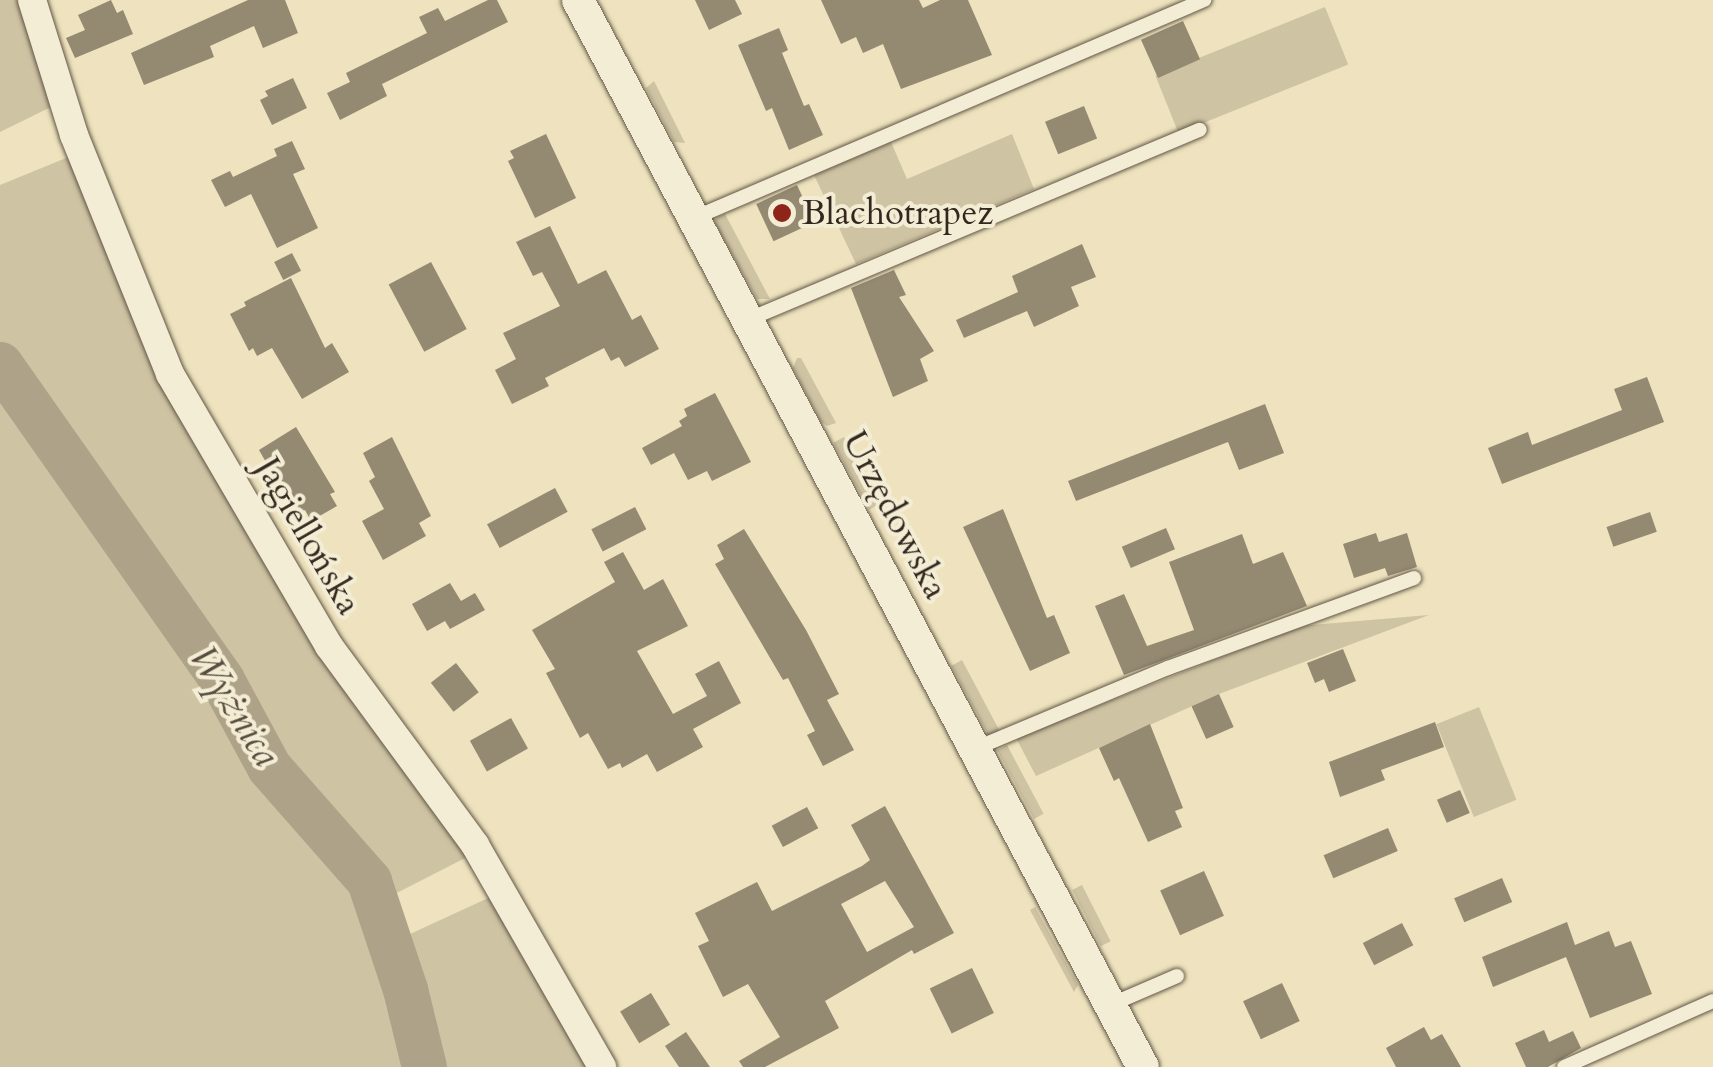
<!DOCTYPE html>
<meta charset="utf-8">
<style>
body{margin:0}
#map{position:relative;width:1713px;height:1067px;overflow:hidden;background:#eee3be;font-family:Cardo,serif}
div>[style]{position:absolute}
.green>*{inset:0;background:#cec3a3;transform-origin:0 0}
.river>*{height:45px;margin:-22.5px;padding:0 22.5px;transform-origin:22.5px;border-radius:22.5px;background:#aea388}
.building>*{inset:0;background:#948971;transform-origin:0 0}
.roads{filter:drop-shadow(0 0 2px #625646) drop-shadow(0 0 2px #625646)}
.service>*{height:14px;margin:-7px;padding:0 7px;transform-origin:7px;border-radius:7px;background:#f4edd5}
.minor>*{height:28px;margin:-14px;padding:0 14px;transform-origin:14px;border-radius:14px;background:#f4edd5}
.tertiary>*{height:32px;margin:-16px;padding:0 16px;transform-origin:16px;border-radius:16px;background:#f4edd5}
.dots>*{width:28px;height:28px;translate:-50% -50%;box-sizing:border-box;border:5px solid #f4edd5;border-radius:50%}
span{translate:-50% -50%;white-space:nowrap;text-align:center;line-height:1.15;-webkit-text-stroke:8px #f4edd5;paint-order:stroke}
.poi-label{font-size:35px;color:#33271e}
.left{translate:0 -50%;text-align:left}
.street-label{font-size:35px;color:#33271e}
.water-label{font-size:38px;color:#584c3e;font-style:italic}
</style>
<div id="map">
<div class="green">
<div style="clip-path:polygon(0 0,21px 0,53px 106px,0 132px)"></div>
<div style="left:1325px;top:7px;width:62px;height:183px;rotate:68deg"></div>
<div style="clip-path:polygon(654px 81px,685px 143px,674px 142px,646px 88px)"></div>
<div style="clip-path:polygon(1012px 134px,1034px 189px,856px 264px,814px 175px,891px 142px,907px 179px)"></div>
<div style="clip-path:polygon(71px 156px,148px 347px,473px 854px,383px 900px,397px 940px,499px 893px,595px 1067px,0 1067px,0 185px)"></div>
<div style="clip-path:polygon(725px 214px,770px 299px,757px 299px,715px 223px,717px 217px)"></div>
<div style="clip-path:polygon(797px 358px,801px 358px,836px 423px,827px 426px,821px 422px,793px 368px)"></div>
<div style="left:844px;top:437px;width:76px;height:12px;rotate:62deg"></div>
<div style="clip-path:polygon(1429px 615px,1219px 694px,1036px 776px,1016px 738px,1300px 626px)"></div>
<div style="left:962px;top:660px;width:80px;height:12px;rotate:62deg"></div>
<div style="left:1479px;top:707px;width:100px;height:46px;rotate:68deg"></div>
<div style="left:1007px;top:745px;width:78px;height:11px;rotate:62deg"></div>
<div style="left:1082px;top:885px;width:63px;height:11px;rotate:63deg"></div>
<div style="clip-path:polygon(1035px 907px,1078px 985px,1074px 992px,1030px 910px)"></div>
</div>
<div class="river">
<div style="left:0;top:364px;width:386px;rotate:54.9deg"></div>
<div style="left:222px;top:680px;width:99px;rotate:61.6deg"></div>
<div style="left:269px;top:767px;width:152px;rotate:48.7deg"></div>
<div style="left:369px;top:881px;width:114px;rotate:71.6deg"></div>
<div style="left:405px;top:989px;width:80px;rotate:76.3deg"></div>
</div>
<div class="building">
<div style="clip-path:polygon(111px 0,117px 13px,123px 10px,133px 34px,75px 58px,66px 38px,85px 30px,78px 15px)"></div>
<div style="clip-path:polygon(248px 0,285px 0,298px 33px,263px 48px,254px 26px,210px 46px,214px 57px,144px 85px,131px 53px)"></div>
<div style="clip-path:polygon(488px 0,497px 0,508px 22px,382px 84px,387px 96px,340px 120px,327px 93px,350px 82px,346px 73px,427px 33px,419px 17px,438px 8px,445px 21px)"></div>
<div style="clip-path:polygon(695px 0,735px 0,742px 14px,709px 30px)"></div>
<div style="clip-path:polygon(821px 0,919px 0,923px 8px,940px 0,968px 0,992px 55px,901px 89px,883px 44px,863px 53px,856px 37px,841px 44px)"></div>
<div style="left:1183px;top:21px;width:42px;height:46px;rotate:66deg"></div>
<div style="clip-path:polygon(779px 28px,788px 50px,782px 53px,804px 106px,809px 104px,823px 135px,789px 150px,772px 108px,766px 111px,738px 45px)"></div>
<div style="clip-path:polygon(293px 78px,307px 108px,272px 125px,260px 100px,268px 96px,265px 91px)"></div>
<div style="left:1084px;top:106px;width:35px;height:42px;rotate:68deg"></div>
<div style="clip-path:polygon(546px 134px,576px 198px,535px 218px,508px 161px,514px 158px,510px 151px)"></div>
<div style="clip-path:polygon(292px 141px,305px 169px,293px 174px,318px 228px,277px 248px,251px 194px,225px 207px,211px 180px,230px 171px,233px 177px,277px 156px,274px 149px)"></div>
<div style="left:797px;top:185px;width:41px;height:45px;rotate:65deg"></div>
<div style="clip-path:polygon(550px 226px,578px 284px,606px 270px,632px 320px,641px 315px,659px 349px,625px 367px,619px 357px,611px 361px,604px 348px,545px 378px,549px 386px,512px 404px,495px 370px,516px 359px,503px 333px,560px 306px,542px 272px,533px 276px,516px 242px)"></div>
<div style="clip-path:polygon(1082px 244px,1096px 277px,1071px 287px,1079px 306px,1034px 327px,1027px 311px,964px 338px,956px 320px,1018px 292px,1012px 276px)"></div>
<div style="left:292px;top:253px;width:20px;height:20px;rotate:63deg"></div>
<div style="left:431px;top:262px;width:76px;height:48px;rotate:62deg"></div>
<div style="clip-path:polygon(894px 270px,906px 295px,899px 297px,934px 351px,920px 359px,928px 381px,893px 397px,851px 288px)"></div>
<div style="clip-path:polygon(291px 278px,325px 348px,332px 343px,349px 372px,302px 399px,272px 348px,257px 356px,253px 348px,249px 351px,230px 314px,246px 306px,244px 302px)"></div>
<div style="clip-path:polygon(1647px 377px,1664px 422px,1502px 484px,1488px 448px,1528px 432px,1532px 445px,1622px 410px,1614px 389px)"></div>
<div style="clip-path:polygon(715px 393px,751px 462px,712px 481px,707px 471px,688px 480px,674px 453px,651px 465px,642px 448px,682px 426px,679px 421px,687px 416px,684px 409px)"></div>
<div style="clip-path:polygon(1265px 404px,1284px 453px,1239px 470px,1228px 442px,1076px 501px,1068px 481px)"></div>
<div style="clip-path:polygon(296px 427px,335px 492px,330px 494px,337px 506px,311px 521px,305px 510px,296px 515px,259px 450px)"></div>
<div style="clip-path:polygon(392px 437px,431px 516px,419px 523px,426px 536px,383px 560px,362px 521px,384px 509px,369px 481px,375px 477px,363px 453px)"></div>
<div style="left:555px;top:488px;width:27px;height:77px;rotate:62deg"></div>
<div style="left:635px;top:507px;width:25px;height:49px;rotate:63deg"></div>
<div style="clip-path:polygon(1003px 509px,1047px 618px,1054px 615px,1070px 653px,1030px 671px,963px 527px)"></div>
<div style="left:1650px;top:512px;width:21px;height:46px;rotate:71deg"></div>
<div style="left:1166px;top:528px;width:23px;height:48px;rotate:67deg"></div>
<div style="clip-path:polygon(744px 529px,806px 630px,839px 694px,827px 700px,854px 750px,823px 766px,807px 735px,815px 731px,788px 678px,783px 680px,715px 564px,724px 559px,717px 545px)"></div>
<div style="clip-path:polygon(1376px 533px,1379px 542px,1407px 533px,1417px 567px,1388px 576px,1385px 568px,1354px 578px,1343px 544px)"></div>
<div style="clip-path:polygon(1242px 534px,1253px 564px,1283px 552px,1307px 606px,1124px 675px,1095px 606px,1124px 594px,1147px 646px,1194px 630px,1169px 562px)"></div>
<div style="clip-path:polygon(623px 552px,644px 590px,663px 579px,688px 626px,637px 651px,673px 714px,707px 696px,695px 674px,719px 661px,741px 703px,693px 729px,703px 747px,657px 772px,647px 754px,622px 768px,620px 763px,608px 769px,588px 733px,580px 738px,546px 673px,555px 669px,532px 630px,615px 582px,604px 562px)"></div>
<div style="clip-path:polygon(450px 583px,461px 601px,475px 593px,485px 610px,450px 629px,445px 621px,427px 631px,412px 604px)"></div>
<div style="clip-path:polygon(1343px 649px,1356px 681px,1329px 692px,1324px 679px,1315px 683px,1307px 663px)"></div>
<div style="left:456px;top:663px;width:37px;height:32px;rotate:52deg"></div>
<div style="left:1219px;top:694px;width:36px;height:30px;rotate:66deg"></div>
<div style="left:511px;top:718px;width:35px;height:47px;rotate:61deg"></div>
<div style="clip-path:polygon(1435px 722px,1444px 747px,1381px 770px,1385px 780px,1340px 797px,1329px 762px)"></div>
<div style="clip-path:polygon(1150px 724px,1183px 808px,1175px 811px,1182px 827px,1148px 842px,1119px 778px,1114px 781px,1099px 748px)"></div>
<div style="left:1460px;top:790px;width:25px;height:25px;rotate:67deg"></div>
<div style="clip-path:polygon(evenodd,885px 806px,954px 933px,914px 954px,912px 950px,825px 1001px,839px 1028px,765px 1067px,743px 1067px,739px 1061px,780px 1037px,748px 984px,723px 997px,698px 946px,709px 941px,695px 913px,757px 882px,772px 911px,862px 866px,870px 860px,851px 825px,885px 806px,885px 881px,914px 927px,867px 952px,841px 904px,885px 881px)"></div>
<div style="left:807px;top:807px;width:24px;height:40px;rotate:62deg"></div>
<div style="left:1388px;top:828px;width:25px;height:70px;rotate:67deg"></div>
<div style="left:1204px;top:871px;width:49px;height:48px;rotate:66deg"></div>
<div style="left:1502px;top:878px;width:26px;height:52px;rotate:67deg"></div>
<div style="clip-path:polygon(1567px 922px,1575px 945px,1609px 931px,1615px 947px,1631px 941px,1652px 994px,1590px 1018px,1566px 957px,1493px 987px,1482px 957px)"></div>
<div style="left:1402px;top:923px;width:25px;height:44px;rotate:63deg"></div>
<div style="left:972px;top:968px;width:50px;height:47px;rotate:64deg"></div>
<div style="left:1282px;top:983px;width:42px;height:43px;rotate:65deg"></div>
<div style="left:651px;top:993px;width:37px;height:36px;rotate:59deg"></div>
<div style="clip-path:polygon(1424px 1027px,1431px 1040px,1442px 1034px,1461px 1067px,1396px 1067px,1386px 1048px)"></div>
<div style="clip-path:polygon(1544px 1030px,1549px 1042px,1573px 1031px,1581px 1048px,1548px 1067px,1526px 1067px,1515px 1043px)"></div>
<div style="clip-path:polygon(686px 1032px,710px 1067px,679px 1067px,665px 1046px)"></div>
</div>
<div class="roads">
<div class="service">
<div style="left:694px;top:218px;width:555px;rotate:-23.14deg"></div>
<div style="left:747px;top:320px;width:491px;rotate:-22.8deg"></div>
<div style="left:974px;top:749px;width:210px;rotate:-22.7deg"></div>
<div style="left:1168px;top:668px;width:262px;rotate:-20.1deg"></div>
<div style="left:1110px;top:1005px;width:73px;rotate:-23.4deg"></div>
<div style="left:1564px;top:1067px;width:163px;rotate:-23.9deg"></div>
</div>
<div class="minor">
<div style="left:32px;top:0;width:141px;rotate:72.7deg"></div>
<div style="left:74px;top:135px;width:258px;rotate:68.1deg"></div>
<div style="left:170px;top:374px;width:315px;rotate:59.7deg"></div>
<div style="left:329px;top:646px;width:247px;rotate:53.7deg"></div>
<div style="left:475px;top:845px;width:256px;rotate:60.2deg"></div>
</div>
<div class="tertiary">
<div style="left:578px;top:0;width:1207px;rotate:62.1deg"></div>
</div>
</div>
<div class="dots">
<div style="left:782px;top:213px;background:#8f2418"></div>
</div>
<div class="poi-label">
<span class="left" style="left:802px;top:213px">Blachotrapez</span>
</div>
<div class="street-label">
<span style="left:895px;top:515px;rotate:62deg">Urzędowska</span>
<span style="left:308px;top:536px;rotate:60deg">Jagiellońska</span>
</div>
<div class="water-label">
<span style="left:234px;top:706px;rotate:58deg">Wyżnica</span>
</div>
</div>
